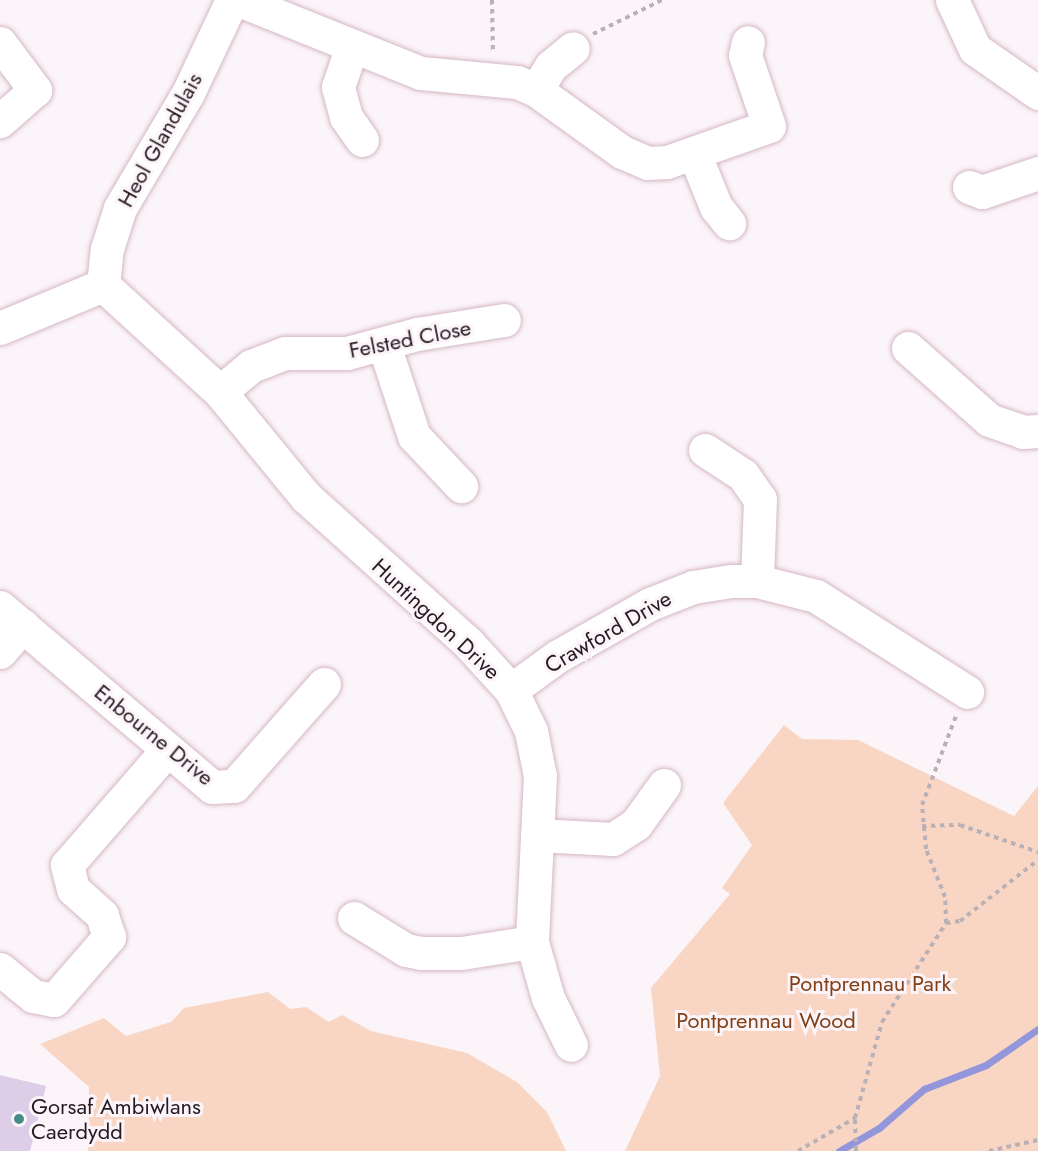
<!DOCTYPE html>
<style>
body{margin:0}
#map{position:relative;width:1038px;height:1151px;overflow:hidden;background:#fbf4f8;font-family:Jost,sans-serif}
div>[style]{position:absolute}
.green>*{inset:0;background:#f9d6c4}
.stream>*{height:7px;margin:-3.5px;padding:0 3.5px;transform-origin:3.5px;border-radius:3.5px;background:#9496db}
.building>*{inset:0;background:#decde7}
.path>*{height:4px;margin-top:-2px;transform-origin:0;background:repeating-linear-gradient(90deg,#b9b1b6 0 4.5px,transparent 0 9px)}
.roads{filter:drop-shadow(0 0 2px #d5b7c6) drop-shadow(0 0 2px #d5b7c6)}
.minor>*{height:33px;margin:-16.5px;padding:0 16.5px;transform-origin:16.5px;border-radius:16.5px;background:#fff}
.dots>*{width:16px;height:16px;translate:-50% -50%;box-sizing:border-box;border:3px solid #fbf4f8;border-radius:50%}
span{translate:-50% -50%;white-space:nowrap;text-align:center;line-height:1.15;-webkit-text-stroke:6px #fbf4f8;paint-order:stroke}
.street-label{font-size:22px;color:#261b21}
.park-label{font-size:22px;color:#834119}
.poi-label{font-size:22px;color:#261b21}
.left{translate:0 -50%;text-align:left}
</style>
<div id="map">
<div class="green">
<div style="clip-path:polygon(784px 725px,802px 739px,858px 740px,1014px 816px,1038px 786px,1038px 1151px,625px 1151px,660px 1076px,651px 988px,730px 894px,722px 888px,752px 845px,723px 803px)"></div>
<div style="clip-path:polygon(268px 992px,290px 1009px,306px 1007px,329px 1022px,342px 1015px,371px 1031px,467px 1053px,517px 1082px,547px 1112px,566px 1151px,88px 1151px,89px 1087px,40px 1044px,104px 1018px,126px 1036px,171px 1022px,184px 1008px)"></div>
</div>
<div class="stream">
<div style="left:839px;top:1151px;width:46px;rotate:-29.9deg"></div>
<div style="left:879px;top:1128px;width:60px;rotate:-40.9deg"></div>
<div style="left:924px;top:1089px;width:66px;rotate:-21.2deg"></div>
<div style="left:986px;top:1065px;width:63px;rotate:-34.7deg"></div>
</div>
<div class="building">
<div style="clip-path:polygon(0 1075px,46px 1086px,30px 1151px,0 1151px)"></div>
</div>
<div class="path">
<div style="left:492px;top:0;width:53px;rotate:88.9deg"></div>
<div style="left:593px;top:34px;width:77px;rotate:-26.2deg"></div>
<div style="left:922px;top:826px;width:38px;rotate:-2deg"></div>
<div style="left:960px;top:825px;width:83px;rotate:19.1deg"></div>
<div style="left:946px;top:923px;width:26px;rotate:-92deg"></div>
<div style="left:945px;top:897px;width:52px;rotate:-111.6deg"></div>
<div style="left:926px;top:849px;width:44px;rotate:-95.2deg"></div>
<div style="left:922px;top:805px;width:95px;rotate:-69.1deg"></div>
<div style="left:798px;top:1151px;width:66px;rotate:-30.1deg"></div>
<div style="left:856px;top:1151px;width:33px;rotate:-92deg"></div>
<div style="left:855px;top:1118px;width:100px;rotate:-74.3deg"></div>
<div style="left:882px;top:1022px;width:118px;rotate:-57.1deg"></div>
<div style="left:946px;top:923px;width:14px;rotate:-8deg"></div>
<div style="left:960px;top:921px;width:99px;rotate:-38deg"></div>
<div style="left:989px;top:1151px;width:50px;rotate:-12.7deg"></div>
</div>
<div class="roads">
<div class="minor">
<div style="left:239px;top:0;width:196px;rotate:21.9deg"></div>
<div style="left:421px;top:73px;width:96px;rotate:5.4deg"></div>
<div style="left:517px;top:82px;width:21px;rotate:23deg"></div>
<div style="left:536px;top:90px;width:106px;rotate:35.8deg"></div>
<div style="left:622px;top:152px;width:28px;rotate:23deg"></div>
<div style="left:648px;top:163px;width:19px;rotate:-3deg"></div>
<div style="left:667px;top:162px;width:108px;rotate:-19.4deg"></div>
<div style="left:769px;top:126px;width:75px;rotate:-108.7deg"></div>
<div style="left:745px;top:55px;width:13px;rotate:-77deg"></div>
<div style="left:952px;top:0;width:54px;rotate:64.9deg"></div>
<div style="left:975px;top:49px;width:77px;rotate:34.9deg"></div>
<div style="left:0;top:43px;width:59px;rotate:53.3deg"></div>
<div style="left:35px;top:90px;width:47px;rotate:138.5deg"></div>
<div style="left:352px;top:46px;width:43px;rotate:108.9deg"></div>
<div style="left:338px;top:87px;width:31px;rotate:75deg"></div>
<div style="left:346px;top:117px;width:28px;rotate:55deg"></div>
<div style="left:536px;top:90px;width:28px;rotate:-58deg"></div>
<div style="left:551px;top:66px;width:28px;rotate:-39deg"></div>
<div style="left:694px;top:153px;width:58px;rotate:67.8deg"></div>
<div style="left:716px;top:207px;width:21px;rotate:51deg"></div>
<div style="left:969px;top:187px;width:14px;rotate:21deg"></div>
<div style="left:982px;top:192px;width:59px;rotate:-18.7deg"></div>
<div style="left:103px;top:285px;width:159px;rotate:42.4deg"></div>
<div style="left:220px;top:392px;width:136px;rotate:50.7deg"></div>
<div style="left:306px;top:497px;width:219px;rotate:42deg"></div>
<div style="left:469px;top:644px;width:62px;rotate:47.6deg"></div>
<div style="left:511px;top:690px;width:46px;rotate:64deg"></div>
<div style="left:531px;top:731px;width:46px;rotate:78.7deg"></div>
<div style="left:540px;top:776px;width:166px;rotate:92.8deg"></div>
<div style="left:532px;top:942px;width:58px;rotate:74.1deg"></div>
<div style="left:548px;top:998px;width:52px;rotate:63.9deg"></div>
<div style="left:103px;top:285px;width:36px;rotate:-84deg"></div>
<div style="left:107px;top:249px;width:43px;rotate:-72.4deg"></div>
<div style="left:120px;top:208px;width:134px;rotate:-59.4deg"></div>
<div style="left:188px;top:93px;width:103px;rotate:-64.7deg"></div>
<div style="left:0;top:328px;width:112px;rotate:-22.7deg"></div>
<div style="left:384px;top:345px;width:96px;rotate:71.8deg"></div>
<div style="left:414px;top:436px;width:69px;rotate:46.8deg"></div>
<div style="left:908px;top:348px;width:108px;rotate:41.6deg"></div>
<div style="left:989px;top:420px;width:36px;rotate:19deg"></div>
<div style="left:1023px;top:432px;width:15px;rotate:-4deg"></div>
<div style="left:220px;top:392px;width:40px;rotate:-40deg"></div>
<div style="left:251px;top:366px;width:36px;rotate:-21deg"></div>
<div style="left:285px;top:353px;width:62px"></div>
<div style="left:347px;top:353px;width:73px;rotate:-15.2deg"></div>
<div style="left:417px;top:334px;width:88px;rotate:-9.1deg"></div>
<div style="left:705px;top:450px;width:45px;rotate:33.3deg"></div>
<div style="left:743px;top:475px;width:29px;rotate:55deg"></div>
<div style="left:760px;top:499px;width:82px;rotate:92.1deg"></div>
<div style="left:0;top:607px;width:278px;rotate:40.3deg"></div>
<div style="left:212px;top:787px;width:22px;rotate:-3deg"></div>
<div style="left:234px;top:786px;width:136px;rotate:-48.6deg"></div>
<div style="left:0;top:652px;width:35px;rotate:-49deg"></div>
<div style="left:511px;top:690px;width:58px;rotate:-35.9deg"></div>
<div style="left:558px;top:656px;width:106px;rotate:-29.5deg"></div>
<div style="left:650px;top:604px;width:46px;rotate:-21.6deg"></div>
<div style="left:693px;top:587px;width:39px;rotate:-9deg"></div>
<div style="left:732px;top:581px;width:25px"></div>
<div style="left:757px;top:581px;width:61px;rotate:14.3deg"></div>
<div style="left:816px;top:596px;width:179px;rotate:32.4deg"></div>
<div style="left:537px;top:835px;width:76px;rotate:3deg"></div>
<div style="left:613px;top:839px;width:27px;rotate:-33deg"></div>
<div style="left:636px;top:824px;width:48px;rotate:-54.3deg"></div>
<div style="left:354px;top:918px;width:61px;rotate:31.6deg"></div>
<div style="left:406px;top:950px;width:15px;rotate:11deg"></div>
<div style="left:421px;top:953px;width:40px"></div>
<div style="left:461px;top:953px;width:72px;rotate:-8.8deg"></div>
<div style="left:0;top:969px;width:43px;rotate:39.3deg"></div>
<div style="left:33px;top:996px;width:21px;rotate:11deg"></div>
<div style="left:54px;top:1000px;width:84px;rotate:-48.9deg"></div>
<div style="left:109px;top:937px;width:23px;rotate:-108deg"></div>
<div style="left:102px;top:915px;width:39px;rotate:-138deg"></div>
<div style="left:73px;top:889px;width:25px;rotate:-104deg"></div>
<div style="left:67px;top:865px;width:152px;rotate:-49deg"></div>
</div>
</div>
<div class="dots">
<div style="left:19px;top:1119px;background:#458c86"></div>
</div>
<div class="street-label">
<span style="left:160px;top:140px;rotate:-61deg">Heol Glandulais</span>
<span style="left:410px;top:339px;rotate:-11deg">Felsted Close</span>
<span style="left:436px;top:619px;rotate:43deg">Huntingdon Drive</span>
<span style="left:608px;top:632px;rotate:-30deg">Crawford Drive</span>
<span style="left:154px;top:735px;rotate:39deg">Enbourne Drive</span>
</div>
<div class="park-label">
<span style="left:870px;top:984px">Pontprennau Park</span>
<span style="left:766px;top:1021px">Pontprennau Wood</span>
</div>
<div class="poi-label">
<span class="left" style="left:31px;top:1119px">Gorsaf Ambiwlans<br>Caerdydd</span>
</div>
</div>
